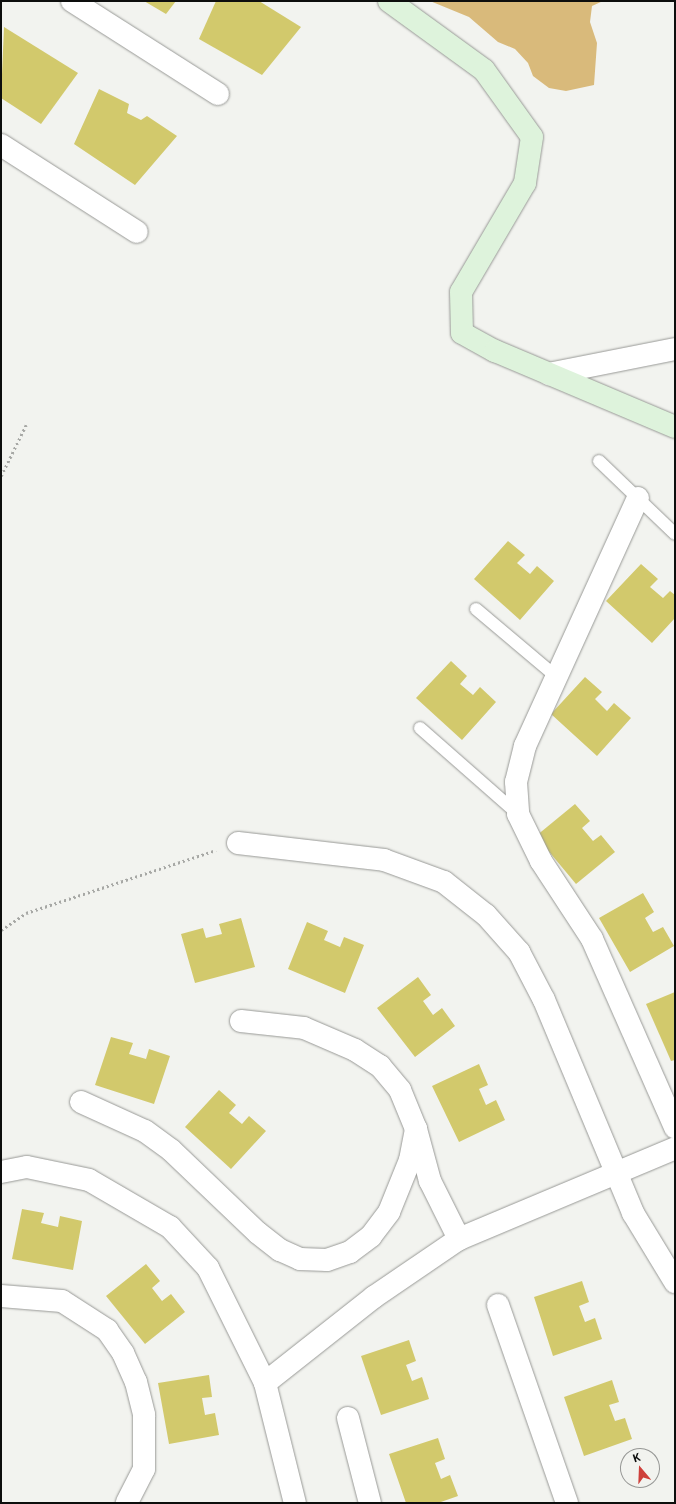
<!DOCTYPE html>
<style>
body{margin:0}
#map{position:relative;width:676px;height:1504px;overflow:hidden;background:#f2f3ef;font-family:"Noto Sans",sans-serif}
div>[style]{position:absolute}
.green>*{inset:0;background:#d9ba7b}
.building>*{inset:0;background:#d2c96c}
.path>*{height:2.5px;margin-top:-1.25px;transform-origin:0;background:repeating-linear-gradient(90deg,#a7a8a5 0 2px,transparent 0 5px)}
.roads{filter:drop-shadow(0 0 1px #989996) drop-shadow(0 0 1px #989996)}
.lane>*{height:12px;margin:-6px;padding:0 6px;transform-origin:6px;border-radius:6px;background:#fff}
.street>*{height:22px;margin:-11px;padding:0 11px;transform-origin:11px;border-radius:11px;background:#fff}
.secondary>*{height:22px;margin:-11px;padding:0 11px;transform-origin:11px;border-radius:11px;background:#def3dc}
span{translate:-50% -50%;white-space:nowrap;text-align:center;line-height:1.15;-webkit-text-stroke:4px #f2f3ef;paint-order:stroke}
.frame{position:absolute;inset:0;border:2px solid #0d0e0d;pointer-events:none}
.north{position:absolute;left:620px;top:1448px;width:40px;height:40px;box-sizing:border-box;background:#f2f3ef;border:1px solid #969795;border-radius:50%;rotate:341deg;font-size:11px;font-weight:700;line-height:16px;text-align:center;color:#0d0e0d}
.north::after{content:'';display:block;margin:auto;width:14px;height:18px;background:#ce403b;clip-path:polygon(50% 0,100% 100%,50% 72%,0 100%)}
</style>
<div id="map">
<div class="green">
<div style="clip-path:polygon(430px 1px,603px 1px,592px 6px,590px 22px,597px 43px,594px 85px,566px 91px,549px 88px,533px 76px,528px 63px,515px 49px,498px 42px,469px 17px)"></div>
</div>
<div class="building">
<div style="clip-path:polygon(144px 1px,176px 1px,166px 14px)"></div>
<div style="clip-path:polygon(216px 1px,259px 1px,301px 27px,262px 75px,199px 39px)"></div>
<div style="clip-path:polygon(4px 27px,78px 73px,41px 124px,1px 98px)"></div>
<div style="clip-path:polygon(99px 89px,129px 104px,127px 113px,141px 120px,147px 116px,177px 136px,135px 185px,74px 144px)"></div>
<div style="clip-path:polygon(508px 541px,525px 555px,517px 563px,530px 574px,537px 566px,554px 581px,520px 620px,474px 579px)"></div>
<div style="clip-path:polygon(641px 564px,658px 579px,650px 587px,663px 598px,670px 591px,675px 595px,675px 618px,652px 643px,606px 601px)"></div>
<div style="clip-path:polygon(451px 661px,467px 676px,460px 684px,473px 695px,480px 687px,496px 702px,462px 740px,416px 698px)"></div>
<div style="clip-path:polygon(585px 677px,602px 692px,595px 699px,607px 711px,614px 703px,631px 718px,597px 756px,551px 714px)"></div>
<div style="clip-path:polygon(575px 804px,590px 821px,582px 828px,593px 841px,601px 835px,615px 852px,576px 884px,536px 836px)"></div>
<div style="clip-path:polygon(643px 893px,654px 912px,645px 918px,653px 932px,663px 927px,674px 946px,630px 972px,599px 918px)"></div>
<div style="clip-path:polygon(241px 918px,255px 967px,195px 983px,181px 934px,203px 928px,206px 938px,222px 934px,219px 924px)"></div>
<div style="clip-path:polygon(307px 922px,328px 931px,324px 940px,340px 947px,344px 937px,364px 945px,345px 993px,288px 969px)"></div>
<div style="clip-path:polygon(418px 977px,431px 995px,423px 1001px,433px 1015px,442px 1008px,455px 1026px,415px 1057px,377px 1008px)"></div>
<div style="clip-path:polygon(675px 992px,675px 1060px,671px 1061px,646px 1004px)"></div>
<div style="clip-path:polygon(111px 1037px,133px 1043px,129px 1054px,146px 1059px,149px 1049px,170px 1056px,154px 1104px,95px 1085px)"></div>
<div style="clip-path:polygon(479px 1064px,488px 1085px,479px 1089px,486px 1105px,496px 1100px,505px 1120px,459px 1142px,432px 1086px)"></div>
<div style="clip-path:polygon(219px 1090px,236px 1105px,229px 1113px,242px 1124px,249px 1116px,266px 1131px,231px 1169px,185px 1127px)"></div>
<div style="clip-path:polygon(22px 1209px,44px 1213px,41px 1223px,58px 1227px,60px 1216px,82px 1221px,73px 1270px,12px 1259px)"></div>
<div style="clip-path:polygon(146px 1264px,160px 1281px,152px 1288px,162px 1301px,171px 1294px,185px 1312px,145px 1344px,106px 1296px)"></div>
<div style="clip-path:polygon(582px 1281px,589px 1302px,579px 1306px,585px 1322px,595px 1318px,602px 1339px,553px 1356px,534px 1297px)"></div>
<div style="clip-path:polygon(409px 1340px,416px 1361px,406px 1365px,412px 1381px,422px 1377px,429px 1399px,381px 1415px,361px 1356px)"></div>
<div style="clip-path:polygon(209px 1375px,212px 1397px,202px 1398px,205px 1415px,215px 1413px,219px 1435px,169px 1444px,158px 1383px)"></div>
<div style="clip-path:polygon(612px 1380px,619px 1402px,609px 1405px,615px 1421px,625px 1418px,632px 1439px,584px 1456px,564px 1397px)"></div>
<div style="clip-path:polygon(438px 1438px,445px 1459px,435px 1463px,441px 1479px,450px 1475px,458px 1496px,438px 1503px,406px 1503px,389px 1454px)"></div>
</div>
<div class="path">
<div style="left:1px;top:476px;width:57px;rotate:-63.9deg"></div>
<div style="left:1px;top:930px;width:30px;rotate:-34deg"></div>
<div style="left:26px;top:913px;width:200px;rotate:-18.3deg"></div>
</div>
<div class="roads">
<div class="lane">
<div style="left:599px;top:461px;width:105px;rotate:43.8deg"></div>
<div style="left:476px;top:609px;width:107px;rotate:40.1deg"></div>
<div style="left:420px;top:728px;width:130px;rotate:41.3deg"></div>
</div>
<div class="street">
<div style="left:72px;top:1px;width:173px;rotate:32.5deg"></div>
<div style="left:1px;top:145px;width:161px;rotate:32.6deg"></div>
<div style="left:549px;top:374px;width:128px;rotate:-11.2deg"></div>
<div style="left:638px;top:498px;width:273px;rotate:114.5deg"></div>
<div style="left:525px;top:746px;width:37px;rotate:104deg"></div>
<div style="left:516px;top:782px;width:32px;rotate:86deg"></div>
<div style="left:518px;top:814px;width:52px;rotate:63.9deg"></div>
<div style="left:541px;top:861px;width:93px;rotate:56.8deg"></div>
<div style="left:592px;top:939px;width:206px;rotate:66.2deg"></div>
<div style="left:238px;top:843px;width:147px;rotate:6.6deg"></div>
<div style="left:384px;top:860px;width:64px;rotate:20.1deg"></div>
<div style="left:444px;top:882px;width:53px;rotate:38.2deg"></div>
<div style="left:486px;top:915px;width:50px;rotate:48.3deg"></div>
<div style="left:519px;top:952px;width:54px;rotate:62.5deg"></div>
<div style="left:544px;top:1000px;width:231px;rotate:67.3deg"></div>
<div style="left:633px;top:1213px;width:81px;rotate:58.7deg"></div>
<div style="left:241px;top:1021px;width:63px;rotate:6.3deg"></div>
<div style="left:304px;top:1028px;width:56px;rotate:23.3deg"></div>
<div style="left:355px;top:1050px;width:30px;rotate:33deg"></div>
<div style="left:380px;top:1066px;width:31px;rotate:50deg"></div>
<div style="left:400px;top:1090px;width:42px;rotate:67.7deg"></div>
<div style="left:416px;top:1129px;width:54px;rotate:74.9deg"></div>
<div style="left:430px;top:1181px;width:65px;rotate:63.4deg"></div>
<div style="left:81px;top:1102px;width:70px;rotate:24.4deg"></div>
<div style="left:145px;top:1131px;width:32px;rotate:36deg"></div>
<div style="left:171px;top:1150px;width:120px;rotate:43.7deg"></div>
<div style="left:258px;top:1233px;width:28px;rotate:38deg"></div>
<div style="left:280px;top:1250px;width:22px;rotate:24deg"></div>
<div style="left:300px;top:1259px;width:27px;rotate:2deg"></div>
<div style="left:327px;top:1260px;width:24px;rotate:-19deg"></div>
<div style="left:350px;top:1252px;width:26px;rotate:-37deg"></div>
<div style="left:371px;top:1236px;width:30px;rotate:-53deg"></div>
<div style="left:389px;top:1212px;width:56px;rotate:-68deg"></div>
<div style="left:410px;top:1160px;width:32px;rotate:-79deg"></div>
<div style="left:1px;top:1172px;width:26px;rotate:-11deg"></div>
<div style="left:27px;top:1167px;width:63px;rotate:11.8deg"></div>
<div style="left:89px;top:1180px;width:94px;rotate:30.1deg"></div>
<div style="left:170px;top:1227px;width:56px;rotate:47.2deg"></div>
<div style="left:208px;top:1268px;width:128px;rotate:63.6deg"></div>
<div style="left:265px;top:1383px;width:124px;rotate:76deg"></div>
<div style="left:1px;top:1296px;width:61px;rotate:4.7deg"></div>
<div style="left:62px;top:1301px;width:54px;rotate:32.8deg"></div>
<div style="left:107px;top:1330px;width:28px;rotate:55deg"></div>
<div style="left:123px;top:1353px;width:32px;rotate:66deg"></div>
<div style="left:136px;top:1382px;width:34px;rotate:76deg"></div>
<div style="left:144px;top:1415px;width:54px;rotate:90deg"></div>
<div style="left:144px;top:1469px;width:38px;rotate:117deg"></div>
<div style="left:498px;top:1305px;width:210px;rotate:70.8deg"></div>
<div style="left:265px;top:1383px;width:139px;rotate:-38.3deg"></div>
<div style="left:374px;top:1297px;width:103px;rotate:-34.3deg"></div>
<div style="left:459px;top:1239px;width:234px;rotate:-22.8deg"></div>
<div style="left:348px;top:1418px;width:88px;rotate:75.5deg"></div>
</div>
<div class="secondary">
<div style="left:389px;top:1px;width:117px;rotate:36deg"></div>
<div style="left:484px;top:70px;width:82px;rotate:54.4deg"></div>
<div style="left:532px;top:137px;width:47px;rotate:98.7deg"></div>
<div style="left:525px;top:183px;width:126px;rotate:120.4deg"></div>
<div style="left:461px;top:292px;width:41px;rotate:88.6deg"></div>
<div style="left:462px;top:333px;width:38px;rotate:29deg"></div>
<div style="left:495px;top:351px;width:195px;rotate:22.9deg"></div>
</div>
</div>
<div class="frame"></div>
<div class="north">K</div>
</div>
